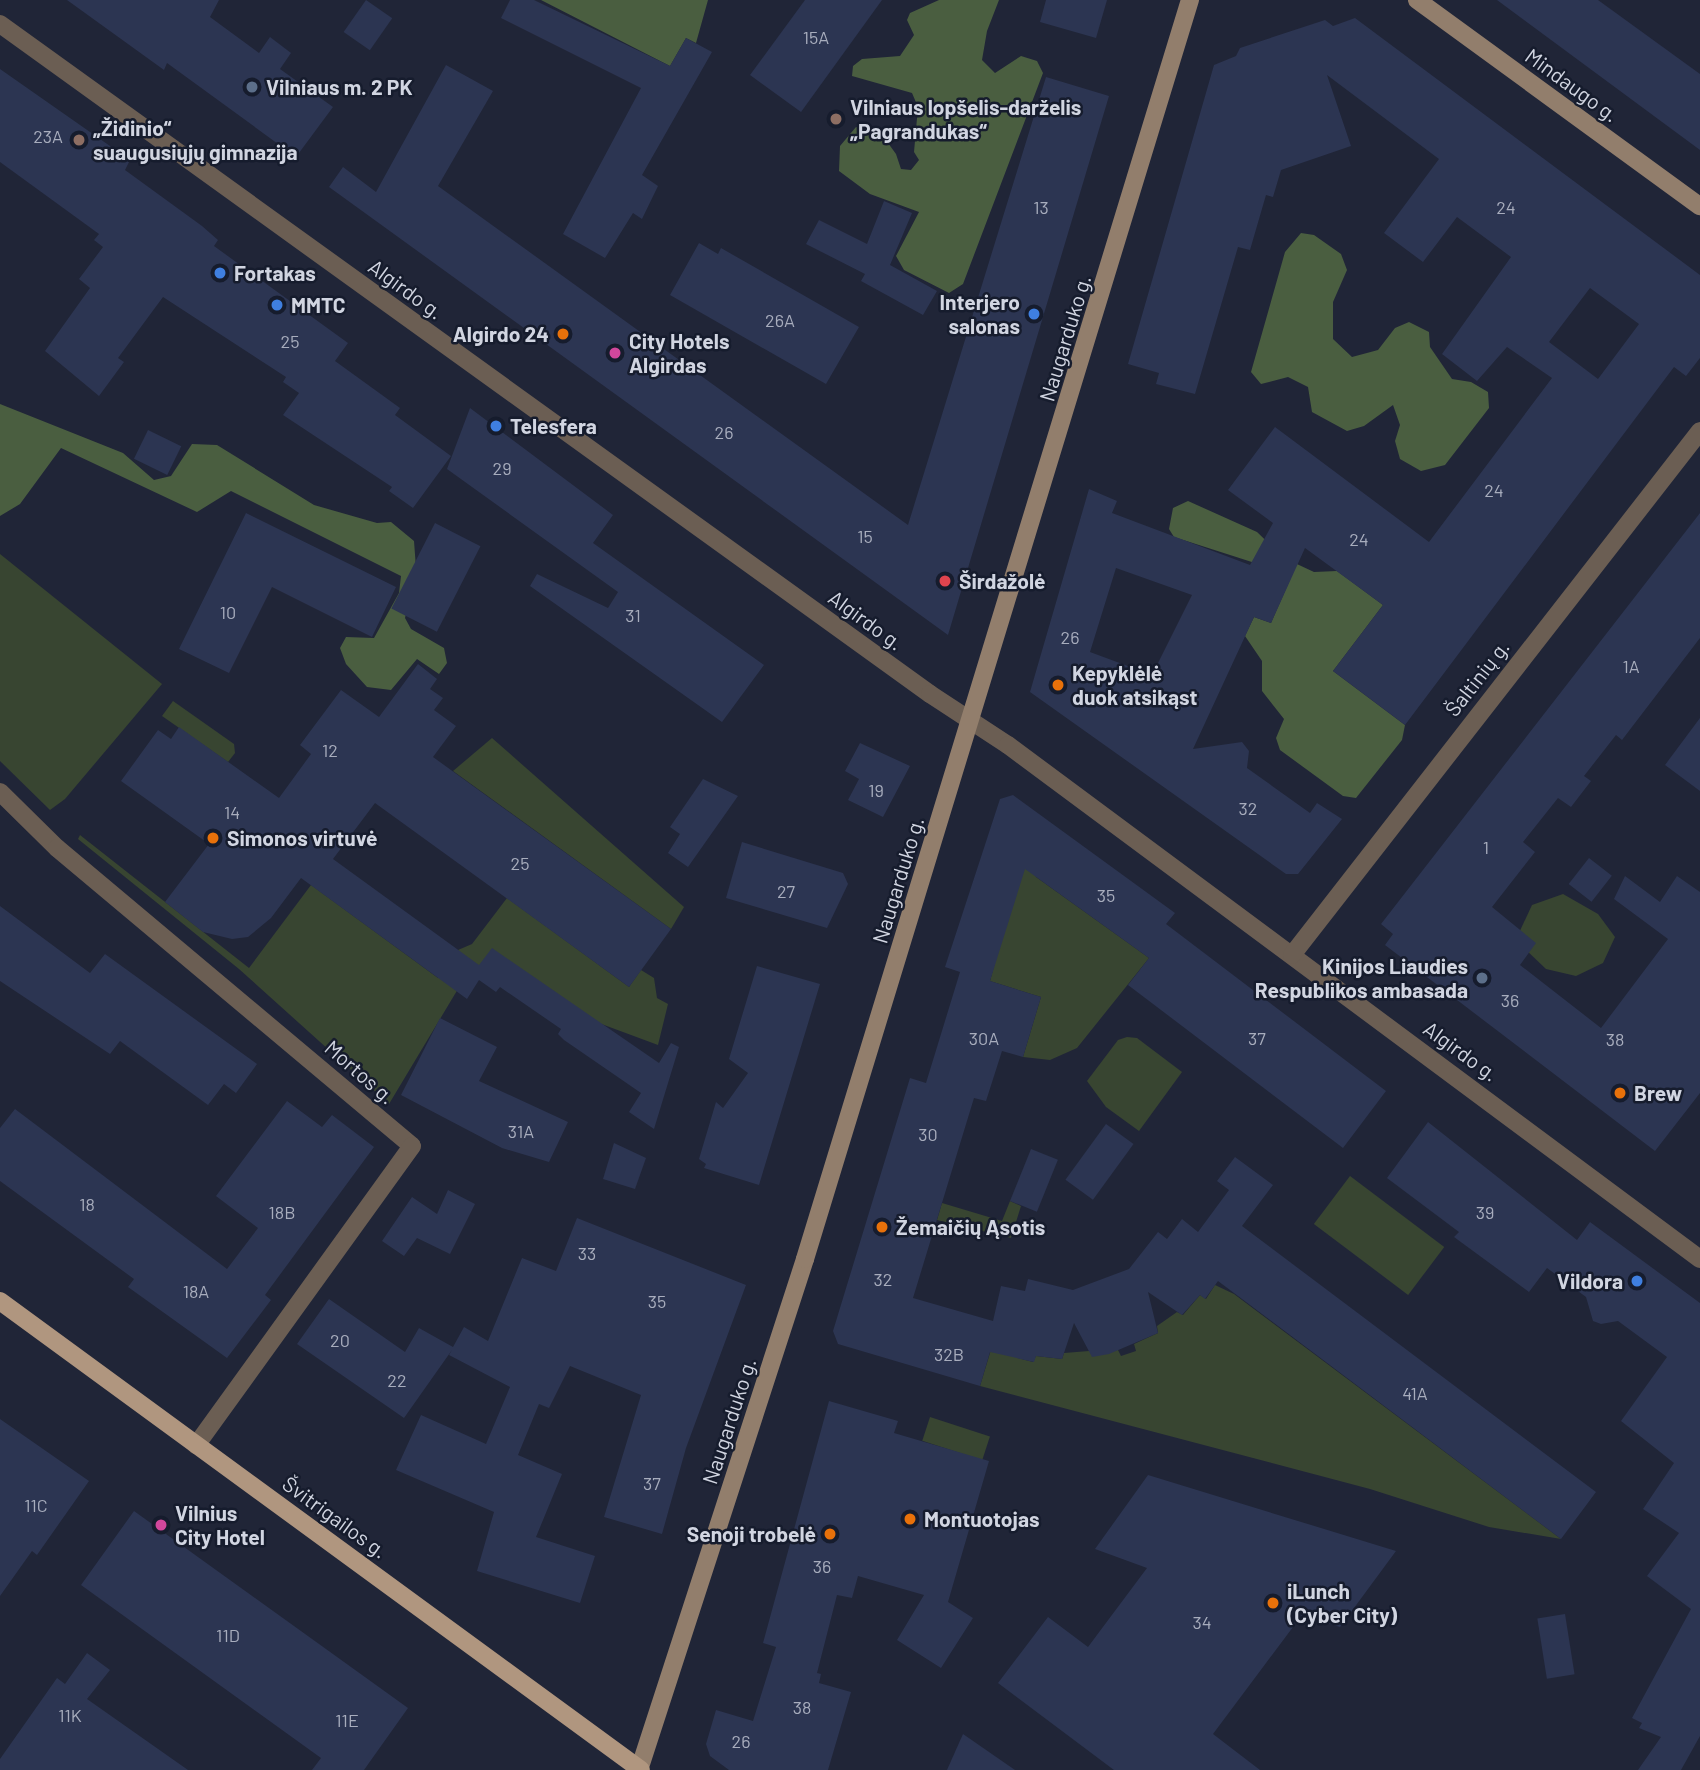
<!DOCTYPE html>
<meta charset="utf-8">
<style>
body{margin:0}
#map{position:relative;width:1700px;height:1770px;overflow:hidden;background:#202537;font-family:Barlow,sans-serif}
div>[style]{position:absolute}
.green>*{inset:0;background:#384531;transform-origin:0 0}
.forest>*{inset:0;background:#4a5e40}
.building>*{inset:0;background:#2c3552;transform-origin:0 0}
.street>*{height:18px;margin:-9px;padding:0 9px;transform-origin:9px;border-radius:9px;background:#6b5e53}
.secondary>*{height:18px;margin:-9px;padding:0 9px;transform-origin:9px;border-radius:9px;background:#927e6c}
.primary>*{height:18px;margin:-9px;padding:0 9px;transform-origin:9px;border-radius:9px;background:#b0967f}
.dots>*{width:19px;height:19px;translate:-50% -50%;box-sizing:border-box;border:4px solid #161c2d;border-radius:50%}
span{translate:-50% -50%;white-space:nowrap;text-align:center;line-height:1.15;-webkit-text-stroke:5px #161c2d;paint-order:stroke}
.number-label{font-size:18px;color:#a8adbd}
.number-label span{-webkit-text-stroke-width:0}
.street-label{font-size:21px;color:#d1d5e1}
.poi-label{font-size:21px;color:#d1d5e1;font-weight:700}
.left{translate:0 -50%;text-align:left}
.right{translate:-100% -50%;text-align:right}
</style>
<div id="map">
<div class="green">
<div style="clip-path:polygon(0 554px,162px 684px,65px 799px,50px 810px,0 761px)"></div>
<div style="clip-path:polygon(173px 701px,234px 744px,235px 753px,228px 762px,162px 716px)"></div>
<div style="clip-path:polygon(492px 738px,684px 907px,671px 929px,453px 771px)"></div>
<div style="clip-path:polygon(80px 835px,249px 968px,311px 885px,438px 978px,458px 950px,472px 944px,507px 898px,629px 987px,641px 970px,654px 978px,657px 998px,668px 1004px,658px 1045px,472px 976px,458px 989px,389px 1104px,239px 969px,78px 839px)"></div>
<div style="clip-path:polygon(1025px 852px,1036px 877px,1149px 958px,1077px 1048px,1050px 1060px,1023px 1057px,1041px 997px,990px 981px)"></div>
<div style="clip-path:polygon(1563px 894px,1598px 914px,1615px 937px,1603px 963px,1576px 976px,1546px 969px,1524px 948px,1518px 935px,1532px 905px)"></div>
<div style="clip-path:polygon(1127px 1037px,1137px 1038px,1182px 1072px,1139px 1131px,1106px 1107px,1087px 1081px,1118px 1040px)"></div>
<div style="left:1350px;top:1176px;width:118px;height:60px;rotate:37deg"></div>
<div style="clip-path:polygon(1010px 1201px,1021px 1206px,1011px 1238px,937px 1220px,942px 1203px,1002px 1221px)"></div>
<div style="clip-path:polygon(1215px 1285px,1234px 1294px,1561px 1539px,1489px 1527px,1370px 1489px,980px 1386px,993px 1343px,1019px 1351px,1018px 1358px,1033px 1362px,1036px 1356px,1062px 1359px,1064px 1353px,1089px 1351px,1118px 1350px,1121px 1356px,1136px 1351px,1134px 1344px,1158px 1333px,1157px 1326px,1177px 1312px,1183px 1315px,1200px 1295px,1206px 1299px)"></div>
<div style="left:930px;top:1417px;width:63px;height:25px;rotate:18deg"></div>
</div>
<div class="forest">
<div style="clip-path:polygon(541px 0,708px 0,696px 43px,686px 38px,670px 66px)"></div>
<div style="clip-path:polygon(939px 0,999px 0,987px 31px,982px 60px,995px 73px,1021px 56px,1037px 61px,1043px 73px,963px 284px,949px 293px,904px 270px,896px 256px,919px 212px,870px 194px,839px 171px,840px 146px,856px 127px,880px 132px,896px 154px,901px 169px,911px 170px,919px 160px,914px 152px,918px 107px,912px 93px,852px 76px,853px 66px,862px 59px,900px 56px,914px 35px,907px 20px,910px 13px)"></div>
<div style="clip-path:polygon(1301px 233px,1314px 235px,1341px 254px,1347px 270px,1333px 302px,1333px 339px,1352px 357px,1378px 350px,1395px 328px,1409px 322px,1429px 332px,1430px 347px,1452px 379px,1471px 382px,1488px 392px,1489px 408px,1445px 465px,1421px 471px,1400px 459px,1395px 441px,1400px 425px,1393px 405px,1364px 426px,1347px 431px,1312px 412px,1308px 387px,1288px 377px,1261px 384px,1251px 372px,1285px 252px)"></div>
<div style="clip-path:polygon(0 404px,123px 453px,154px 480px,171px 476px,192px 444px,217px 445px,314px 505px,377px 523px,391px 522px,414px 541px,416px 568px,405px 618px,411px 629px,444px 648px,447px 663px,439px 674px,417px 659px,391px 690px,367px 687px,346px 664px,340px 648px,346px 637px,374px 638px,399px 593px,401px 576px,231px 491px,197px 512px,61px 448px,20px 504px,0 516px)"></div>
<div style="clip-path:polygon(1188px 501px,1257px 532px,1284px 558px,1314px 572px,1337px 571px,1383px 605px,1333px 671px,1405px 725px,1402px 740px,1356px 798px,1343px 796px,1280px 750px,1276px 738px,1284px 719px,1262px 691px,1262px 661px,1245px 636px,1254px 617px,1271px 623px,1292px 575px,1174px 537px,1169px 529px,1173px 508px)"></div>
</div>
<div class="building">
<div style="clip-path:polygon(67px 0,219px 0,210px 17px,259px 53px,270px 37px,291px 53px,280px 69px,333px 107px,296px 157px,167px 63px,164px 70px)"></div>
<div style="left:366px;top:0;width:32px;height:39px;rotate:35deg"></div>
<div style="clip-path:polygon(510px 0,534px 0,670px 66px,686px 38px,712px 52px,642px 175px,658px 186px,642px 219px,633px 213px,605px 258px,563px 234px,641px 88px,501px 18px)"></div>
<div style="clip-path:polygon(805px 0,882px 0,801px 112px,750px 75px)"></div>
<div style="clip-path:polygon(1046px 0,1107px 0,1096px 38px,1040px 22px)"></div>
<div style="clip-path:polygon(1497px 0,1598px 0,1700px 74px,1700px 150px)"></div>
<div style="clip-path:polygon(evenodd,1355px 18px,1700px 275px,1700px 358px,1686px 376px,1674px 367px,1405px 725px,1333px 671px,1383px 605px,1305px 548px,1271px 623px,1254px 617px,1193px 749px,1242px 742px,1249px 751px,1247px 768px,1310px 813px,1317px 803px,1342px 819px,1298px 874px,1286px 874px,1030px 692px,1089px 489px,1117px 501px,1112px 513px,1250px 565px,1273px 523px,1228px 490px,1275px 427px,1429px 542px,1552px 378px,1507px 347px,1477px 381px,1442px 354px,1511px 257px,1457px 217px,1423px 262px,1384px 233px,1439px 159px,1327px 75px,1351px 146px,1281px 170px,1273px 197px,1266px 195px,1250px 250px,1238px 247px,1195px 394px,1156px 384px,1159px 373px,1128px 364px,1214px 65px,1236px 56px,1240px 48px,1325px 20px,1333px 26px,1355px 18px,1590px 288px,1639px 324px,1598px 379px,1549px 342px,1590px 288px,1355px 18px,1116px 568px,1192px 595px,1152px 675px,1090px 652px,1116px 568px)"></div>
<div style="clip-path:polygon(446px 65px,493px 91px,438px 186px,908px 525px,1046px 77px,1109px 96px,948px 635px,329px 187px,343px 167px,376px 192px)"></div>
<div style="clip-path:polygon(0 69px,130px 160px,125px 170px,202px 226px,218px 240px,214px 246px,348px 343px,335px 361px,400px 408px,395px 415px,451px 456px,413px 508px,389px 491px,392px 487px,283px 415px,299px 393px,283px 382px,286px 377px,163px 297px,118px 358px,124px 362px,99px 396px,45px 351px,90px 288px,79px 279px,103px 247px,94px 240px,99px 234px,0 162px)"></div>
<div style="clip-path:polygon(884px 201px,912px 213px,890px 265px,937px 291px,923px 315px,861px 281px,865px 274px,806px 244px,819px 220px,867px 244px)"></div>
<div style="clip-path:polygon(699px 243px,718px 254px,721px 248px,859px 327px,826px 384px,670px 295px)"></div>
<div style="clip-path:polygon(470px 408px,613px 515px,593px 543px,764px 665px,722px 722px,530px 586px,537px 574px,608px 608px,618px 592px,447px 469px)"></div>
<div style="left:148px;top:430px;width:37px;height:32px;rotate:26deg"></div>
<div style="clip-path:polygon(246px 513px,396px 587px,372px 637px,272px 587px,229px 673px,179px 649px)"></div>
<div style="clip-path:polygon(1700px 513px,1700px 638px,1622px 740px,1616px 735px,1584px 776px,1591px 781px,1571px 807px,1558px 798px,1523px 842px,1535px 852px,1492px 907px,1536px 943px,1520px 965px,1601px 1028px,1668px 939px,1614px 899px,1625px 876px,1660px 902px,1677px 876px,1700px 892px,1700px 1093px,1655px 1151px,1385px 945px,1393px 934px,1381px 924px)"></div>
<div style="left:435px;top:523px;width:51px;height:96px;rotate:27deg"></div>
<div style="clip-path:polygon(418px 664px,437px 679px,430px 689px,443px 698px,434px 710px,456px 726px,433px 757px,671px 929px,629px 987px,375px 803px,333px 859px,479px 965px,492px 948px,659px 1063px,671px 1043px,679px 1047px,654px 1129px,629px 1112px,641px 1093px,564px 1040px,558px 1034px,561px 1029px,500px 987px,496px 992px,479px 980px,467px 999px,301px 878px,271px 918px,248px 937px,232px 939px,203px 932px,165px 902px,209px 844px,121px 781px,158px 730px,171px 739px,179px 727px,279px 798px,311px 754px,300px 745px,341px 690px,379px 717px)"></div>
<div style="clip-path:polygon(1700px 718px,1700px 791px,1665px 765px)"></div>
<div style="clip-path:polygon(860px 743px,910px 766px,883px 817px,848px 800px,859px 779px,845px 771px)"></div>
<div style="clip-path:polygon(703px 779px,738px 796px,688px 867px,668px 853px,680px 834px,670px 827px)"></div>
<div style="clip-path:polygon(1013px 795px,1175px 913px,1166px 924px,1386px 1091px,1343px 1148px,1128px 985px,1149px 958px,1025px 869px,990px 981px,1041px 997px,1023px 1057px,1002px 1051px,986px 1101px,974px 1098px,913px 1298px,993px 1321px,1001px 1286px,1025px 1291px,1028px 1279px,1073px 1290px,1129px 1269px,1158px 1232px,1167px 1239px,1182px 1219px,1198px 1232px,1229px 1190px,1217px 1181px,1235px 1157px,1273px 1185px,1242px 1226px,1596px 1492px,1561px 1539px,1218px 1281px,1205px 1299px,1200px 1295px,1182px 1315px,1148px 1292px,1158px 1333px,1109px 1354px,1092px 1357px,1074px 1323px,1062px 1359px,1036px 1356px,1034px 1362px,990px 1352px,980px 1386px,838px 1344px,833px 1331px,910px 1078px,926px 1083px,960px 972px,945px 967px,1000px 799px)"></div>
<div style="clip-path:polygon(742px 842px,843px 873px,848px 884px,827px 928px,726px 898px)"></div>
<div style="left:1589px;top:858px;width:29px;height:33px;rotate:38deg"></div>
<div style="clip-path:polygon(0 906px,90px 973px,105px 954px,257px 1064px,236px 1093px,224px 1084px,208px 1105px,120px 1041px,110px 1054px,0 981px)"></div>
<div style="clip-path:polygon(757px 966px,820px 984px,759px 1185px,704px 1168px,706px 1164px,699px 1159px,716px 1102px,723px 1108px,748px 1073px,729px 1059px)"></div>
<div style="clip-path:polygon(440px 1018px,497px 1047px,479px 1081px,568px 1122px,549px 1162px,502px 1148px,401px 1095px)"></div>
<div style="clip-path:polygon(287px 1101px,322px 1127px,332px 1115px,374px 1147px,265px 1295px,271px 1300px,227px 1358px,128px 1287px,134px 1279px,0 1181px,0 1128px,15px 1109px,227px 1269px,258px 1228px,216px 1196px)"></div>
<div style="clip-path:polygon(1428px 1122px,1577px 1240px,1590px 1222px,1700px 1303px,1700px 1736px,1681px 1770px,1638px 1770px,1661px 1737px,1639px 1728px,1642px 1723px,1632px 1718px,1691px 1609px,1647px 1576px,1679px 1533px,1643px 1509px,1674px 1463px,1621px 1421px,1667px 1357px,1618px 1321px,1601px 1324px,1593px 1321px,1586px 1297px,1547px 1268px,1529px 1292px,1454px 1237px,1459px 1232px,1387px 1178px)"></div>
<div style="left:1106px;top:1124px;width:34px;height:69px;rotate:36deg"></div>
<div style="clip-path:polygon(614px 1143px,646px 1158px,635px 1189px,603px 1179px)"></div>
<div style="left:1031px;top:1149px;width:29px;height:56px;rotate:22deg"></div>
<div style="clip-path:polygon(448px 1190px,475px 1204px,450px 1254px,417px 1238px,404px 1256px,382px 1241px,412px 1197px,437px 1214px)"></div>
<div style="clip-path:polygon(577px 1218px,746px 1285px,686px 1448px,662px 1534px,604px 1517px,641px 1395px,570px 1366px,549px 1408px,539px 1404px,518px 1455px,562px 1474px,536px 1537px,595px 1556px,580px 1603px,477px 1571px,494px 1512px,396px 1470px,421px 1415px,486px 1444px,510px 1387px,449px 1355px,452px 1350px,404px 1418px,297px 1344px,329px 1299px,405px 1352px,419px 1328px,453px 1347px,464px 1327px,488px 1341px,522px 1258px,556px 1271px)"></div>
<div style="clip-path:polygon(829px 1401px,898px 1421px,894px 1433px,989px 1461px,948px 1602px,973px 1618px,941px 1668px,897px 1640px,924px 1595px,858px 1576px,852px 1598px,837px 1595px,817px 1673px,821px 1674px,819px 1683px,851px 1692px,828px 1770px,729px 1770px,710px 1756px,706px 1744px,716px 1710px,753px 1721px,776px 1647px,763px 1643px)"></div>
<div style="clip-path:polygon(0 1419px,89px 1481px,37px 1555px,32px 1551px,0 1596px)"></div>
<div style="clip-path:polygon(1148px 1475px,1396px 1551px,1340px 1627px,1302px 1615px,1213px 1734px,1260px 1770px,1114px 1770px,998px 1683px,1048px 1617px,1088px 1647px,1147px 1568px,1095px 1549px)"></div>
<div style="clip-path:polygon(134px 1511px,408px 1708px,364px 1770px,312px 1770px,321px 1758px,81px 1585px)"></div>
<div style="left:1565px;top:1614px;width:61px;height:28px;rotate:81deg"></div>
<div style="clip-path:polygon(87px 1653px,110px 1670px,87px 1699px,188px 1770px,0 1770px,0 1759px,57px 1678px,65px 1684px)"></div>
<div style="clip-path:polygon(963px 1734px,1015px 1770px,947px 1770px)"></div>
</div>
<div class="street">
<div style="left:0;top:24px;width:1146px;rotate:35.77deg"></div>
<div style="left:930px;top:694px;width:93px;rotate:33.2deg"></div>
<div style="left:1008px;top:745px;width:862px;rotate:36.6deg"></div>
<div style="left:0;top:792px;width:80px;rotate:44.5deg"></div>
<div style="left:57px;top:848px;width:463px;rotate:40deg"></div>
<div style="left:412px;top:1146px;width:369px;rotate:125.8deg"></div>
<div style="left:1292px;top:955px;width:664px;rotate:-52.09deg"></div>
</div>
<div class="secondary">
<div style="left:1417px;top:0;width:350px;rotate:36.1deg"></div>
<div style="left:639px;top:1770px;width:537px;rotate:-72deg"></div>
<div style="left:805px;top:1259px;width:1317px;rotate:-73deg"></div>
</div>
<div class="primary">
<div style="left:0;top:1301px;width:794px;rotate:36.19deg"></div>
</div>
<div class="dots">
<div style="left:252px;top:87px;background:#5c6f8a"></div>
<div style="left:836px;top:119px;background:#8d6e63"></div>
<div style="left:79px;top:140px;background:#8d6e63"></div>
<div style="left:220px;top:273px;background:#3f7fe0"></div>
<div style="left:277px;top:305px;background:#3f7fe0"></div>
<div style="left:1034px;top:314px;background:#3f7fe0"></div>
<div style="left:563px;top:334px;background:#e8710a"></div>
<div style="left:615px;top:353px;background:#d1479c"></div>
<div style="left:496px;top:426px;background:#3f7fe0"></div>
<div style="left:945px;top:581px;background:#e0444e"></div>
<div style="left:1058px;top:685px;background:#e8710a"></div>
<div style="left:213px;top:838px;background:#e8710a"></div>
<div style="left:1482px;top:978px;background:#5c6f8a"></div>
<div style="left:1620px;top:1093px;background:#e8710a"></div>
<div style="left:882px;top:1227px;background:#e8710a"></div>
<div style="left:1637px;top:1281px;background:#3f7fe0"></div>
<div style="left:910px;top:1519px;background:#e8710a"></div>
<div style="left:161px;top:1525px;background:#d1479c"></div>
<div style="left:830px;top:1534px;background:#e8710a"></div>
<div style="left:1273px;top:1603px;background:#e8710a"></div>
</div>
<div class="number-label">
<span style="left:816px;top:37px">15A</span>
<span style="left:48px;top:136px">23A</span>
<span style="left:1041px;top:207px">13</span>
<span style="left:1506px;top:207px">24</span>
<span style="left:780px;top:320px">26A</span>
<span style="left:290px;top:341px">25</span>
<span style="left:724px;top:432px">26</span>
<span style="left:502px;top:468px">29</span>
<span style="left:1494px;top:490px">24</span>
<span style="left:865px;top:536px">15</span>
<span style="left:1359px;top:539px">24</span>
<span style="left:228px;top:612px">10</span>
<span style="left:633px;top:615px">31</span>
<span style="left:1070px;top:637px">26</span>
<span style="left:1631px;top:666px">1A</span>
<span style="left:330px;top:750px">12</span>
<span style="left:876px;top:790px">19</span>
<span style="left:1248px;top:808px">32</span>
<span style="left:232px;top:812px">14</span>
<span style="left:1486px;top:847px">1</span>
<span style="left:520px;top:863px">25</span>
<span style="left:786px;top:891px">27</span>
<span style="left:1106px;top:895px">35</span>
<span style="left:1510px;top:1000px">36</span>
<span style="left:984px;top:1038px">30A</span>
<span style="left:1257px;top:1038px">37</span>
<span style="left:1615px;top:1039px">38</span>
<span style="left:521px;top:1131px">31A</span>
<span style="left:928px;top:1134px">30</span>
<span style="left:87px;top:1204px">18</span>
<span style="left:282px;top:1212px">18B</span>
<span style="left:1485px;top:1212px">39</span>
<span style="left:587px;top:1253px">33</span>
<span style="left:883px;top:1279px">32</span>
<span style="left:196px;top:1291px">18A</span>
<span style="left:657px;top:1301px">35</span>
<span style="left:340px;top:1340px">20</span>
<span style="left:949px;top:1354px">32B</span>
<span style="left:397px;top:1380px">22</span>
<span style="left:1415px;top:1393px">41A</span>
<span style="left:652px;top:1483px">37</span>
<span style="left:36px;top:1505px">11C</span>
<span style="left:822px;top:1566px">36</span>
<span style="left:1202px;top:1622px">34</span>
<span style="left:228px;top:1635px">11D</span>
<span style="left:802px;top:1707px">38</span>
<span style="left:70px;top:1715px">11K</span>
<span style="left:347px;top:1720px">11E</span>
<span style="left:741px;top:1741px">26</span>
</div>
<div class="street-label">
<span style="left:1572px;top:85px;rotate:36deg">Mindaugo g.</span>
<span style="left:406px;top:289px;rotate:36deg">Algirdo g.</span>
<span style="left:1065px;top:338px;rotate:-73deg">Naugarduko g.</span>
<span style="left:866px;top:620px;rotate:36deg">Algirdo g.</span>
<span style="left:1477px;top:678px;rotate:-52deg">Šaltinių g.</span>
<span style="left:898px;top:880px;rotate:-73deg">Naugarduko g.</span>
<span style="left:1461px;top:1051px;rotate:36deg">Algirdo g.</span>
<span style="left:360px;top:1072px;rotate:41deg">Mortos g.</span>
<span style="left:729px;top:1421px;rotate:-72deg">Naugarduko g.</span>
<span style="left:335px;top:1517px;rotate:36deg">Švitrigailos g.</span>
</div>
<div class="poi-label">
<span class="left" style="left:266px;top:87px">Vilniaus m. 2 PK</span>
<span class="left" style="left:850px;top:119px">Vilniaus lopšelis-darželis<br>„Pagrandukas“</span>
<span class="left" style="left:93px;top:140px">„Židinio“<br>suaugusiųjų gimnazija</span>
<span class="left" style="left:234px;top:273px">Fortakas</span>
<span class="right" style="left:1020px;top:314px">Interjero<br>salonas</span>
<span class="left" style="left:291px;top:305px">MMTC</span>
<span class="right" style="left:549px;top:334px">Algirdo 24</span>
<span class="left" style="left:629px;top:353px">City Hotels<br>Algirdas</span>
<span class="left" style="left:510px;top:426px">Telesfera</span>
<span class="left" style="left:959px;top:581px">Širdažolė</span>
<span class="left" style="left:1072px;top:685px">Kepyklėlė<br>duok atsikąst</span>
<span class="left" style="left:227px;top:838px">Simonos virtuvė</span>
<span class="right" style="left:1468px;top:978px">Kinijos Liaudies<br>Respublikos ambasada</span>
<span class="left" style="left:1634px;top:1093px">Brew</span>
<span class="left" style="left:896px;top:1227px">Žemaičių Ąsotis</span>
<span class="right" style="left:1623px;top:1281px">Vildora</span>
<span class="left" style="left:175px;top:1525px">Vilnius<br>City Hotel</span>
<span class="left" style="left:924px;top:1519px">Montuotojas</span>
<span class="right" style="left:816px;top:1534px">Senoji trobelė</span>
<span class="left" style="left:1287px;top:1603px">iLunch<br>(Cyber City)</span>
</div>
</div>
